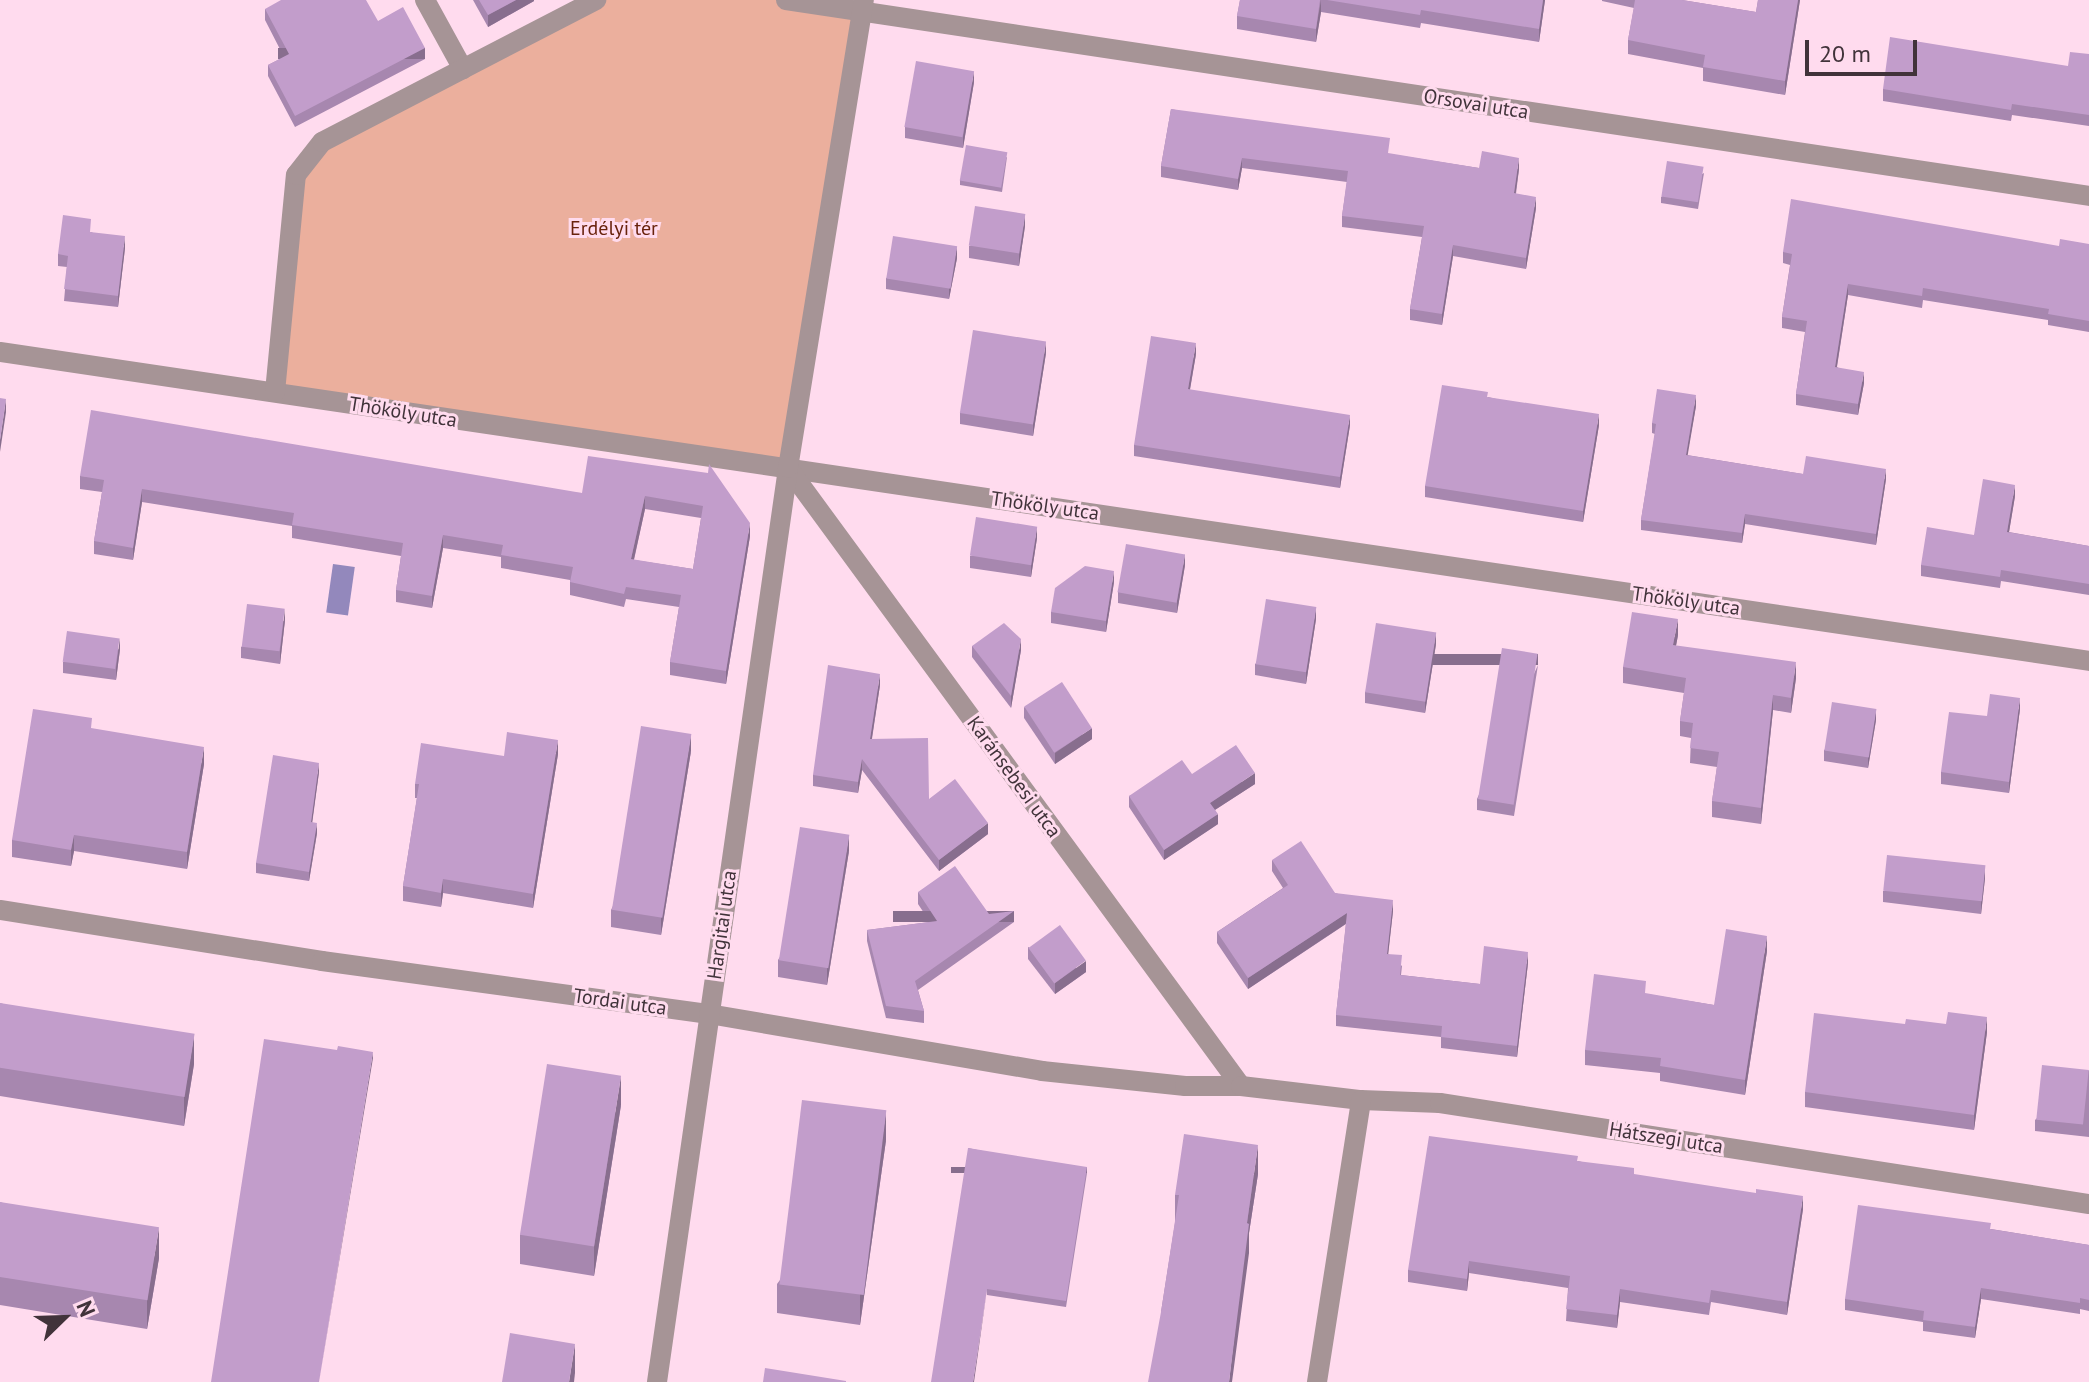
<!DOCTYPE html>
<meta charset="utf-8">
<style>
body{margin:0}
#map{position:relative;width:2089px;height:1382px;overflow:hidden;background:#ffdbee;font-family:"PT Sans",sans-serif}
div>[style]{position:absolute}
.green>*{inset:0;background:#ebaf9d}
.water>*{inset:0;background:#9388bc;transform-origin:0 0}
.minor>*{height:20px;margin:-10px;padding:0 10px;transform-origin:10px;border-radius:10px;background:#a69496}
.wall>*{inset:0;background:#a787af}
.shaded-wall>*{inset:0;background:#886e8e;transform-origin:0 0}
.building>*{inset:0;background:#c29dcb;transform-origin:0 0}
span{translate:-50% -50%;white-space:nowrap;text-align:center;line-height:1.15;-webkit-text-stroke:6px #ffdbee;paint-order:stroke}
.street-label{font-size:20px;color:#41333a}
.park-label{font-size:20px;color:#69220c}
.north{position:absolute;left:24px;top:1278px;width:80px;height:80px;-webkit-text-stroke:6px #ffdbee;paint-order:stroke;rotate:67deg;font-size:22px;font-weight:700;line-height:32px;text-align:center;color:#41333a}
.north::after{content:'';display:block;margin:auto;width:28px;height:36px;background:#41333a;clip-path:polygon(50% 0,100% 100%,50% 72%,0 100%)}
.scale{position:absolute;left:1805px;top:40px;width:112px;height:36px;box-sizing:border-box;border:4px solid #41333a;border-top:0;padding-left:10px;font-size:24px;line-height:28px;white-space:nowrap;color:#41333a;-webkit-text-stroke:6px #ffdbee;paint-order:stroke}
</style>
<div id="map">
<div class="green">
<div style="clip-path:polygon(596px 0,786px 0,863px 12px,788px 468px,275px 392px,296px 175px,322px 142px)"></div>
</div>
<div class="water">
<div style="left:333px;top:564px;width:22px;height:49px;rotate:8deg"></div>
</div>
<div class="minor">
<div style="left:425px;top:0;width:79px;rotate:61.2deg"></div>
<div style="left:786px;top:0;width:1318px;rotate:8.55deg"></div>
<div style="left:0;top:352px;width:2112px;rotate:8.41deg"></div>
<div style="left:275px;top:392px;width:218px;rotate:-84.5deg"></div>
<div style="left:296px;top:175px;width:42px;rotate:-51.8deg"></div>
<div style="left:322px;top:142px;width:309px;rotate:-27.4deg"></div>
<div style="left:788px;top:468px;width:766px;rotate:53.76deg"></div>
<div style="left:0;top:910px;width:326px;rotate:9deg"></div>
<div style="left:322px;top:961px;width:391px;rotate:7.8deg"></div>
<div style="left:709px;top:1014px;width:338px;rotate:9.7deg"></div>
<div style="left:1042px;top:1071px;width:144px;rotate:6deg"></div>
<div style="left:1185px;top:1086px;width:56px"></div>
<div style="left:1241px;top:1086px;width:121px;rotate:6.7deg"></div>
<div style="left:1361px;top:1100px;width:79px;rotate:2.2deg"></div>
<div style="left:1440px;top:1103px;width:657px;rotate:8.85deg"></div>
<div style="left:657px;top:1382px;width:923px;rotate:-81.84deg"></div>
<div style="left:788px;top:468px;width:474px;rotate:-80.8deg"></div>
<div style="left:1317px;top:1382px;width:285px;rotate:-81.1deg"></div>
</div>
<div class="wall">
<div style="clip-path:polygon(473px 0,534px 0,534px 1px,488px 27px)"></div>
<div style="clip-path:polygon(1240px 0,1545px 0,1539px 42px,1421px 23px,1420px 28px,1321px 12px,1316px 42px,1237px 29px,1237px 16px)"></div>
<div style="clip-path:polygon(1602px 0,1682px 0,1756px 12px,1758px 0,1800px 0,1785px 95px,1703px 81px,1703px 68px,1628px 54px,1628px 40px,1634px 8px,1602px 1px)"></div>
<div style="clip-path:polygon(265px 9px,378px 21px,425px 59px,295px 127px,268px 76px,268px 65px,284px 57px,265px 20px)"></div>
<div style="clip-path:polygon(2089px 54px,2089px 126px,2012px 115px,2011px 121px,1883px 101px,1883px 89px,2068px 66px)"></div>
<div style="clip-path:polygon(974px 82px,963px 148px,905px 138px,905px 127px)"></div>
<div style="clip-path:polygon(1171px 109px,1389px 154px,1479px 168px,1519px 169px,1516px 194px,1536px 208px,1526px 269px,1453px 256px,1442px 325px,1410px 320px,1410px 309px,1422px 237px,1342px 227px,1342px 216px,1347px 182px,1242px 168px,1238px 190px,1161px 177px,1161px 166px)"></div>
<div style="clip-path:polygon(1007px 157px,1002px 192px,960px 185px,960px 180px)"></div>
<div style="clip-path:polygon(1704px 173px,1698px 209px,1661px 203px,1661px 197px)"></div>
<div style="clip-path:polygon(1025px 226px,1019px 266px,969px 258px,969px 246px)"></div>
<div style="clip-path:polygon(91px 232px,125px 248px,118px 307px,64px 301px,67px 267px,58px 266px,58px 254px)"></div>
<div style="clip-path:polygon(2089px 244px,2089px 332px,2048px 325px,2048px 320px,1923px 300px,1922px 308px,1848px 295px,1837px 367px,1864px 383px,1858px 415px,1796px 405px,1796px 394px,1805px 332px,1782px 328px,1782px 317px,1790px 265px,1783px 263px,1783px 252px,2059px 246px)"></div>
<div style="clip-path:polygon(957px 258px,949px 299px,886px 289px,886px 278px)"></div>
<div style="clip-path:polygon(1046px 353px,1033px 436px,960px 424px,960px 413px)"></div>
<div style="clip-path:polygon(1196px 354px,1190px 390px,1350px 425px,1340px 488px,1134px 456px,1134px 445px)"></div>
<div style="clip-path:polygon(1488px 397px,1599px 425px,1583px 522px,1425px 497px,1425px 486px)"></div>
<div style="clip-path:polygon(1696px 406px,1687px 455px,1803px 474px,1886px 479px,1876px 545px,1745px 524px,1742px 543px,1641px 530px,1641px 520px,1655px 434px,1652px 433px,1652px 423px)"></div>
<div style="clip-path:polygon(evenodd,708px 473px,750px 536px,726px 684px,670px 675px,670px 662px,679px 607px,626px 599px,624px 607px,570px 595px,570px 580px,501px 568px,501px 557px,443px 548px,432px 608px,396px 602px,396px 590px,401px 556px,292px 538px,292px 526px,142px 502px,133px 560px,94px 554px,94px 541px,102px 492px,80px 489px,80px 476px,582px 493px,708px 473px,645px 509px,701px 518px,693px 569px,634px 560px,645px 509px)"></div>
<div style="clip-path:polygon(2015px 496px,2009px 532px,2089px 546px,2089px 595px,2001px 581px,2000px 588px,1921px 576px,1921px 565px,1974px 535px)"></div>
<div style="clip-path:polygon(1037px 538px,1031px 577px,970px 568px,970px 556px)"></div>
<div style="clip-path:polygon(1185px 565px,1177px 613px,1118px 603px,1118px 592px)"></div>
<div style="clip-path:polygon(1114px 582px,1106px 632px,1051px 623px,1051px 612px)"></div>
<div style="clip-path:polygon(1316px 619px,1306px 684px,1255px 675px,1255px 664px)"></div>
<div style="clip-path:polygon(285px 620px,280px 664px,241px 658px,241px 647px)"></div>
<div style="clip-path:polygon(1678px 635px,1676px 646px,1796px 678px,1791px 713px,1773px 710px,1761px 824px,1712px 817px,1712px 801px,1717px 767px,1690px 763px,1691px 738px,1680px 736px,1680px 721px,1684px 693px,1623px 683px,1623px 667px)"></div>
<div style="clip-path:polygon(1436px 644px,1425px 713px,1365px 703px,1365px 692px)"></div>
<div style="clip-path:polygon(972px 646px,1021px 650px,1011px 708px,972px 657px)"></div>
<div style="clip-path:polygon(120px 649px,116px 680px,63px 673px,63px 662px)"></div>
<div style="clip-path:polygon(1538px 665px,1514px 816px,1477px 810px,1477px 799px)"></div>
<div style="clip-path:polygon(880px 685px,872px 739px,929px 799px,988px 834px,939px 871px,862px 770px,858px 793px,813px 786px,813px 775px)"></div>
<div style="clip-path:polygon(1024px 707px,1092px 739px,1055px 764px,1024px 718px)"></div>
<div style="clip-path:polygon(2020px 709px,2009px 793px,1941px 784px,1941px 772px,1987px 716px)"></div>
<div style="clip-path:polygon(1876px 720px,1868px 768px,1824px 761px,1824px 750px)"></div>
<div style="clip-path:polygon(92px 729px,204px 764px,187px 869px,74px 851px,71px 866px,12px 857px,12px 840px)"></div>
<div style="clip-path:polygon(691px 751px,661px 935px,611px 927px,611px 910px)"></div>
<div style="clip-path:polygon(558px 754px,533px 908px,443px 893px,441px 907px,403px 901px,403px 886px,417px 798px,415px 798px,415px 784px,504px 756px)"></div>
<div style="clip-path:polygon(319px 772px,312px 822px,317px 833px,309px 881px,256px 873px,256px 863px)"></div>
<div style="clip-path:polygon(1192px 774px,1255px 784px,1215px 810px,1218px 824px,1164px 860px,1129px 807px,1129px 796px)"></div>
<div style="clip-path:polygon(849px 851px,827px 985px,778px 977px,778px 960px)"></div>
<div style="clip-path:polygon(1272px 860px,1335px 893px,1393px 911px,1388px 954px,1402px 966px,1401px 975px,1480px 984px,1528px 963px,1517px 1057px,1441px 1048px,1441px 1037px,1336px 1026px,1336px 1015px,1346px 924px,1248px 989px,1217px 943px,1217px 932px,1283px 888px,1272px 871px)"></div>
<div style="clip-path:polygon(1985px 878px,1981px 914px,1883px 902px,1883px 891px)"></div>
<div style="clip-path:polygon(918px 892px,1014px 922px,918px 990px,924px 1011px,924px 1023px,886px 1018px,867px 941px,867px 930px,930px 922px,918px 904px)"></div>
<div style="clip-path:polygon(1028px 947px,1086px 972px,1055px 994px,1028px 959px)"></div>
<div style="clip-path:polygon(1767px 951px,1745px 1095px,1660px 1081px,1660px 1073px,1585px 1065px,1585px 1050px,1646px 994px,1714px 1005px)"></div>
<div style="clip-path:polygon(0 1003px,194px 1064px,184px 1126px,0 1096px)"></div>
<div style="clip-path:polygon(1905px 1024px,1946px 1024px,1987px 1032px,1974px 1130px,1805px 1107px,1805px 1092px)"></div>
<div style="clip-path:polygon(2089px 1070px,2089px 1137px,2035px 1131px,2035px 1120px)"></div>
<div style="clip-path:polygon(621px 1105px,594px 1276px,520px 1264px,520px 1235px)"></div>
<div style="clip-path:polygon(886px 1140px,860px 1325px,777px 1313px,777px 1284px)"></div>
<div style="clip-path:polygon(968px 1148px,1087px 1173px,1066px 1307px,987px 1295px)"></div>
<div style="clip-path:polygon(1578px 1161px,1634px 1175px,1803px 1209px,1787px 1315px,1711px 1302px,1709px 1315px,1620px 1302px,1617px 1328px,1566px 1321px,1568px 1288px,1469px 1273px,1467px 1291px,1408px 1282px,1408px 1270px)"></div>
<div style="clip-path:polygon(1258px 1174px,1249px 1233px,1249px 1253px,1161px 1312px,1175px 1223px,1175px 1195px)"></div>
<div style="clip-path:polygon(0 1202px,159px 1258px,147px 1329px,0 1305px)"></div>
<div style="clip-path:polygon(1991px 1229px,2089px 1245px,2089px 1311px,2080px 1309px,2080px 1314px,1981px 1299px,1975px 1338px,1923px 1331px,1923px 1322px,1845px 1310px,1845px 1299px)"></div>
</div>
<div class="shaded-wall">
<div style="clip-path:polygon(516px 0,534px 0,534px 1px,488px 27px,488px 15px)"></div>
<div style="clip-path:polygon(1321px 0,1321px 12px,1316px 42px,1316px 29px)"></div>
<div style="clip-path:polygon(1543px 0,1545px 0,1539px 42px,1539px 29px)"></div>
<div style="clip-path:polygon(1798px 0,1800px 0,1785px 95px,1785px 81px)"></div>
<div style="left:425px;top:48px;width:11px;height:147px;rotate:90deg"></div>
<div style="clip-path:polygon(974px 71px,974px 82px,963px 148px,963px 137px)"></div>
<div style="clip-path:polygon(1242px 158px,1242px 168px,1238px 190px,1238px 179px)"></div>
<div style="clip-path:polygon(1519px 158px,1519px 169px,1514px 204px,1514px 193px)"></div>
<div style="clip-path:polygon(1536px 197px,1536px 208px,1526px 269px,1526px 258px)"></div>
<div style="clip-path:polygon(1025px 214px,1025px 226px,1019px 266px,1019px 255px)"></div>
<div style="clip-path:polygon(125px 236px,125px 248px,118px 307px,118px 296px)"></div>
<div style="clip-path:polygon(1453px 245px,1453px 256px,1442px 325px,1442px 314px)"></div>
<div style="clip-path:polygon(957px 246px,957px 258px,949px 299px,949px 288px)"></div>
<div style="clip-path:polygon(1848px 284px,1848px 295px,1835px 378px,1835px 367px)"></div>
<div style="clip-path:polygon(1046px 342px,1046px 353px,1033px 436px,1033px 424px)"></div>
<div style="clip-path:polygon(1196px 343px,1196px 354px,1188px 400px,1188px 389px)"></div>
<div style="clip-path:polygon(1864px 372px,1864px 383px,1858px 415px,1858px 404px)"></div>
<div style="clip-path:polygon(1696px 395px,1696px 406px,1686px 465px,1686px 455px)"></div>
<div style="clip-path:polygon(6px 399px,6px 412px,0 452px,0 440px)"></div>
<div style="clip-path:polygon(1599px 414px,1599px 425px,1583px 522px,1583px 511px)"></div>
<div style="clip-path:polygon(1350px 415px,1350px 425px,1340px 488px,1340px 477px)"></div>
<div style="clip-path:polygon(1886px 469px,1886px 479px,1876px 545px,1876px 534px)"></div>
<div style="clip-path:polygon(2015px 485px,2015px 496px,2007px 544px,2007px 532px)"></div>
<div style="clip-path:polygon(142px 489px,142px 502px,133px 560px,133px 548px)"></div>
<div style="clip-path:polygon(645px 496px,645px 509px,631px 572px,631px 559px)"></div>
<div style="clip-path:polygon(1745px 514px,1745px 524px,1742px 543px,1742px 533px)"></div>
<div style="clip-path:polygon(750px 523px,750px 536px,726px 684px,726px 671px)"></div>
<div style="clip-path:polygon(1037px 527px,1037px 538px,1031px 577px,1031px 566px)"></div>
<div style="clip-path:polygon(443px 535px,443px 548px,432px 608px,432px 596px)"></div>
<div style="clip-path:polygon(1185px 554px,1185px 565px,1177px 613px,1177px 601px)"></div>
<div style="clip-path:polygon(1114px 571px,1114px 582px,1106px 632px,1106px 621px)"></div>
<div style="clip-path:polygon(1316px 607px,1316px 619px,1306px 684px,1306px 672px)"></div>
<div style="clip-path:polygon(285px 609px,285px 620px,280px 664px,280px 652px)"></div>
<div style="clip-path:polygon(1678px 619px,1678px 635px,1673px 661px,1673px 645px)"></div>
<div style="clip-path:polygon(1436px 632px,1436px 644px,1425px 713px,1425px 701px)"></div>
<div style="clip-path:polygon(120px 638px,120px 649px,116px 680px,116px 668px)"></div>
<div style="clip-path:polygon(1021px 639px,1021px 650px,1011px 708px,1011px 696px)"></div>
<div style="left:1538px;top:654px;width:11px;height:153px;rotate:90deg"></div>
<div style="clip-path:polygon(1796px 662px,1796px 678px,1791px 713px,1791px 698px)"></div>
<div style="clip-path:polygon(880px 674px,880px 685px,870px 750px,870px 739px)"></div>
<div style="clip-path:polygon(1773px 695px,1773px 710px,1761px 824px,1761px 808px)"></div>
<div style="clip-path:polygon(2020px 698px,2020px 709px,2009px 793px,2009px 782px)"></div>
<div style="clip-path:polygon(1876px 709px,1876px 720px,1868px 768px,1868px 757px)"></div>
<div style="clip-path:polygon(1092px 728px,1092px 739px,1055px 764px,1055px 753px)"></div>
<div style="clip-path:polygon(691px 734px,691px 751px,661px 935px,661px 919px)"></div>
<div style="clip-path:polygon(558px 740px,558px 754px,533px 908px,533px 894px)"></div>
<div style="clip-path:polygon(204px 747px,204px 764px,187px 869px,187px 852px)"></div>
<div style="clip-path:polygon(862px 759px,862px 770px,858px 793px,858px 782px)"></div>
<div style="clip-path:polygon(319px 763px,319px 772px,311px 832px,311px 822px)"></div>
<div style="clip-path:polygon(1255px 773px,1255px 784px,1210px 813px,1210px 803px)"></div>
<div style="clip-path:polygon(1218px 814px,1218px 824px,1164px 860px,1164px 850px)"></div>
<div style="clip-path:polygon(317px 823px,317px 833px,309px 881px,309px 872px)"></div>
<div style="clip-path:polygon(988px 823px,988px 834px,939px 871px,939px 860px)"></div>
<div style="clip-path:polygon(74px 835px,74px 851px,71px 866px,71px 850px)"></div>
<div style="clip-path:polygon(849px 835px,849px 851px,827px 985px,827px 968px)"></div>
<div style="clip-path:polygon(1985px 866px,1985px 878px,1981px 914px,1981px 903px)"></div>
<div style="clip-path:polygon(443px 879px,443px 893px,441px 907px,441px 893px)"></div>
<div style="clip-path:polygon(1393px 900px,1393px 911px,1387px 965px,1387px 954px)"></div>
<div style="left:1014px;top:911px;width:11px;height:121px;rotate:90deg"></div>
<div style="clip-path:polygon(1347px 913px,1347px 923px,1248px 989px,1248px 978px)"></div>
<div style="clip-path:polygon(1767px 936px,1767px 951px,1745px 1095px,1745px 1080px)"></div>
<div style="clip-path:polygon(1528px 952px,1528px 963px,1517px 1057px,1517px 1046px)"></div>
<div style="clip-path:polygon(1086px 961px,1086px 972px,1055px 994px,1055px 983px)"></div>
<div style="clip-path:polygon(1987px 1017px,1987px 1032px,1974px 1130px,1974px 1115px)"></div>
<div style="clip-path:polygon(194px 1035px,194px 1064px,184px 1126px,184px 1097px)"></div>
<div style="clip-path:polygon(373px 1052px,373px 1058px,319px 1382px)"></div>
<div style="clip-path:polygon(621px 1076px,621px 1105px,594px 1276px,594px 1247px)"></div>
<div style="clip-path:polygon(886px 1111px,886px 1140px,860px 1325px,860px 1296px)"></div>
<div style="clip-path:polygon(1258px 1145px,1258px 1174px,1249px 1233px,1249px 1253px,1232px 1382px,1229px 1382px,1247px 1223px)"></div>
<div style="left:1087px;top:1167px;width:6px;height:136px;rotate:90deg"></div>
<div style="clip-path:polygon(1803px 1196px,1803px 1209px,1787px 1315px,1787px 1302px)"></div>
<div style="clip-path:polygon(159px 1228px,159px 1258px,147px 1329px,147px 1300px)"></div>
<div style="clip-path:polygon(1469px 1261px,1469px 1273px,1467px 1291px,1467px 1279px)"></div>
<div style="clip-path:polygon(1981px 1288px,1981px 1299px,1975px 1338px,1975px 1327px)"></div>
<div style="clip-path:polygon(987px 1289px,974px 1382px,973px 1382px)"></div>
<div style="clip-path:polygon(1620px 1289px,1620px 1302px,1617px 1328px,1617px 1315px)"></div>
<div style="clip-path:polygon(575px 1344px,575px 1373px,574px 1382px,569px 1382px)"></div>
</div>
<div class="building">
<div style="clip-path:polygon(281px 0,366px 0,378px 21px,403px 7px,425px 48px,295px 116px,268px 65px,289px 54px,265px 9px)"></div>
<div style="clip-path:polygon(479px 0,516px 0,488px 15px)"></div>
<div style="clip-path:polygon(1240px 0,1320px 0,1316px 29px,1237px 16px)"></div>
<div style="clip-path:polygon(1327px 0,1543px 0,1539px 29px,1421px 10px,1420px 15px)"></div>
<div style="clip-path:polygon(1635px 0,1682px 0,1756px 12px,1758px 0,1798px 0,1785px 81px,1703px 67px,1705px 55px,1628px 40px)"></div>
<div style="clip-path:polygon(1890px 37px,2068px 66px,2070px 52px,2089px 54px,2089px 115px,2012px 104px,2011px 110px,1883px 89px)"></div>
<div style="left:916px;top:61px;width:59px;height:67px;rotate:10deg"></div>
<div style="clip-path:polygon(1171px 109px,1390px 138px,1388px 153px,1479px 168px,1482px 151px,1519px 158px,1514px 193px,1536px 197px,1526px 258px,1453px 245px,1442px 314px,1410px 309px,1424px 226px,1342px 216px,1348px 171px,1242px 158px,1238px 179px,1161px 166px)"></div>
<div style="left:966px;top:145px;width:42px;height:36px;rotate:10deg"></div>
<div style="left:1667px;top:161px;width:37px;height:36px;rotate:9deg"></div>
<div style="clip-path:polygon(1791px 199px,2059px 246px,2060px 239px,2089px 244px,2089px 321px,2048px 314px,2049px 309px,1923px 288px,1922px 296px,1848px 284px,1835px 367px,1864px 372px,1858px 404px,1796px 394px,1807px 321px,1782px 317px,1792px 254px,1783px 252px)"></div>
<div style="left:975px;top:206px;width:51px;height:40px;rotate:9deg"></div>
<div style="clip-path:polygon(63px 215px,91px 219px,90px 232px,125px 236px,118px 296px,64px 289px,68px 256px,58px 254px)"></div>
<div style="left:893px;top:236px;width:65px;height:43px;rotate:9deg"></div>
<div style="left:973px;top:330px;width:74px;height:84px;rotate:9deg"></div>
<div style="clip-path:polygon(1151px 336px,1196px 343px,1188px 389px,1350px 415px,1340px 477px,1134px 445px)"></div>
<div style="clip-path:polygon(1442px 385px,1488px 392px,1487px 397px,1599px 414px,1583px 511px,1425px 486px)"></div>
<div style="clip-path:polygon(1657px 389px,1696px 395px,1686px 455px,1803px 474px,1806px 456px,1886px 469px,1876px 534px,1745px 514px,1742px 533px,1641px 520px,1656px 424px,1652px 423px)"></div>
<div style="clip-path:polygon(0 398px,6px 399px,0 440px)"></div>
<div style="clip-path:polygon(evenodd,91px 410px,582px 493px,588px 456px,708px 473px,709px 464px,750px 523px,726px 671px,670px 662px,681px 595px,626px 587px,624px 594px,570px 582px,573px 567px,501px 555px,503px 545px,443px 535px,432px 596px,396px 590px,403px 543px,292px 525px,294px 513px,142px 489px,133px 548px,94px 541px,104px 480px,80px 476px,91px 410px,645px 496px,703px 506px,693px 569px,631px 559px,645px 496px)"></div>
<div style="clip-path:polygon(1983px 479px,2015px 485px,2007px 532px,2089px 546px,2089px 584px,2001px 570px,2000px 577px,1921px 565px,1927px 527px,1974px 535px)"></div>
<div style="left:976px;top:517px;width:62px;height:39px;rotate:9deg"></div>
<div style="left:1126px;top:544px;width:60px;height:49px;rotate:10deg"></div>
<div style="clip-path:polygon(1085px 566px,1114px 571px,1106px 621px,1051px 612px,1055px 588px)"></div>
<div style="left:1266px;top:599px;width:51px;height:66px;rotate:9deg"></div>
<div style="left:247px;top:604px;width:38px;height:43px;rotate:7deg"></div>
<div style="clip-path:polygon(1632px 612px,1678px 619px,1673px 645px,1796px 662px,1791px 698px,1773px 695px,1761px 808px,1712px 801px,1719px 752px,1690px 748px,1693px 723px,1680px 721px,1686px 678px,1623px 667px)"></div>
<div style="clip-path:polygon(1004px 623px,1021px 639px,1011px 696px,972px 646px)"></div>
<div style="left:1376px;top:623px;width:61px;height:70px;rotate:9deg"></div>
<div style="left:67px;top:631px;width:53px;height:31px;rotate:8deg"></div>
<div style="left:1502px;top:648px;width:36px;height:153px;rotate:9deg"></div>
<div style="clip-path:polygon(828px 665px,880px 674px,870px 739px,928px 738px,929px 799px,955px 779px,988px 823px,939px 860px,862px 759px,858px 782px,813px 775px)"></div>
<div style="left:1062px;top:682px;width:55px;height:45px;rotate:57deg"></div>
<div style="clip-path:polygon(1990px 694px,2020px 698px,2009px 782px,1941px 772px,1949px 712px,1987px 716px)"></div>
<div style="left:1832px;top:702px;width:45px;height:49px;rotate:9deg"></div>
<div style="clip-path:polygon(33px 709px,92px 718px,91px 728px,204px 747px,187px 852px,74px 835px,71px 850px,12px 840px)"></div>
<div style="left:641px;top:726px;width:51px;height:186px;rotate:9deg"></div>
<div style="clip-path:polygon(507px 732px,558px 740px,533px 894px,443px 879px,441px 893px,403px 886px,419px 784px,415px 784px,421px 743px,504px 756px)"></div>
<div style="clip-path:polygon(1236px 745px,1255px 773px,1210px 803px,1218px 814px,1164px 850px,1129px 796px,1182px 760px,1192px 774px)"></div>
<div style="clip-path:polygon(273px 755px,319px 763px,311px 822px,317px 823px,309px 872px,256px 863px)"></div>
<div style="left:800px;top:827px;width:50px;height:135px;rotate:9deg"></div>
<div style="clip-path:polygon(1301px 841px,1335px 893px,1393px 900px,1387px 954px,1402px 955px,1400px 975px,1480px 984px,1484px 946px,1528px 952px,1517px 1046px,1441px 1037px,1442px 1026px,1336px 1015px,1347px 913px,1248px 978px,1217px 932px,1288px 885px,1272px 860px)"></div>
<div style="left:1887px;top:855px;width:99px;height:36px;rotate:6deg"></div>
<div style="clip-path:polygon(955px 866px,989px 914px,1014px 911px,915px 981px,924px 1011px,886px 1006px,867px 930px,937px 921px,918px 892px)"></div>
<div style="left:1060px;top:925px;width:44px;height:39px;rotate:54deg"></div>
<div style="clip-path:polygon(1726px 929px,1767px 936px,1745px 1080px,1660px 1066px,1661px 1058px,1585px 1050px,1594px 974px,1646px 981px,1645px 993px,1714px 1005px)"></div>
<div style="left:0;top:1003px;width:197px;height:64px;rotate:9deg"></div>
<div style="clip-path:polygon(1948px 1012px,1987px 1017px,1974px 1115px,1805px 1092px,1814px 1013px,1905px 1024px,1906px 1019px,1946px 1024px)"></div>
<div style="clip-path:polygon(264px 1039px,337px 1050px,338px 1046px,373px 1052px,319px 1382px,211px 1382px)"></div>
<div style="left:547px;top:1064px;width:75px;height:173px;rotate:9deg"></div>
<div style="left:2042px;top:1065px;width:47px;height:55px;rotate:6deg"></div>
<div style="left:802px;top:1100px;width:85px;height:186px;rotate:7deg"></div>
<div style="clip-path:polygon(1184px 1134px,1258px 1145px,1247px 1223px,1249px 1224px,1229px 1382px,1148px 1382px,1161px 1312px,1179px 1195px,1175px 1195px)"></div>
<div style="clip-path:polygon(1429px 1136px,1578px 1156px,1577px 1161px,1634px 1168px,1634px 1174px,1756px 1193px,1756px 1189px,1803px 1196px,1787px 1302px,1711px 1290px,1709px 1303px,1620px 1289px,1617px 1315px,1566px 1309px,1570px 1276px,1469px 1261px,1467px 1279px,1408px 1270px)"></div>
<div style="clip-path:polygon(968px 1148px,1087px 1167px,1066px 1301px,987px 1289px,973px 1382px,931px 1382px)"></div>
<div style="left:0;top:1202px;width:161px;height:74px;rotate:9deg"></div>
<div style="clip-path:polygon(1858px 1205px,1991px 1223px,1990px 1229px,2089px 1245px,2089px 1300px,2080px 1298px,2080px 1303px,1981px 1288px,1975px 1327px,1923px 1320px,1924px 1311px,1845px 1299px)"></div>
<div style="clip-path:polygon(510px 1333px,575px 1344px,569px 1382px,502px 1382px)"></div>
<div style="clip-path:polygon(765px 1368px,846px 1381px,846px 1382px,763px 1382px)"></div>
</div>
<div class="street-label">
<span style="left:1476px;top:104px;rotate:9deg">Orsovai utca</span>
<span style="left:403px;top:412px;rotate:9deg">Thököly utca</span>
<span style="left:1045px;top:506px;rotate:8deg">Thököly utca</span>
<span style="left:1686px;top:601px;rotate:8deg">Thököly utca</span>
<span style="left:1014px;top:777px;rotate:54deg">Karánsebesi utca</span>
<span style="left:722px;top:925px;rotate:-82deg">Hargitai utca</span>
<span style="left:620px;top:1002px;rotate:8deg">Tordai utca</span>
<span style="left:1666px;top:1138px;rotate:9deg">Hátszegi utca</span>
</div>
<div class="park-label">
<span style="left:614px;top:228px">Erdélyi tér</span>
</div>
<div class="north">N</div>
<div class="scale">20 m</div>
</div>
